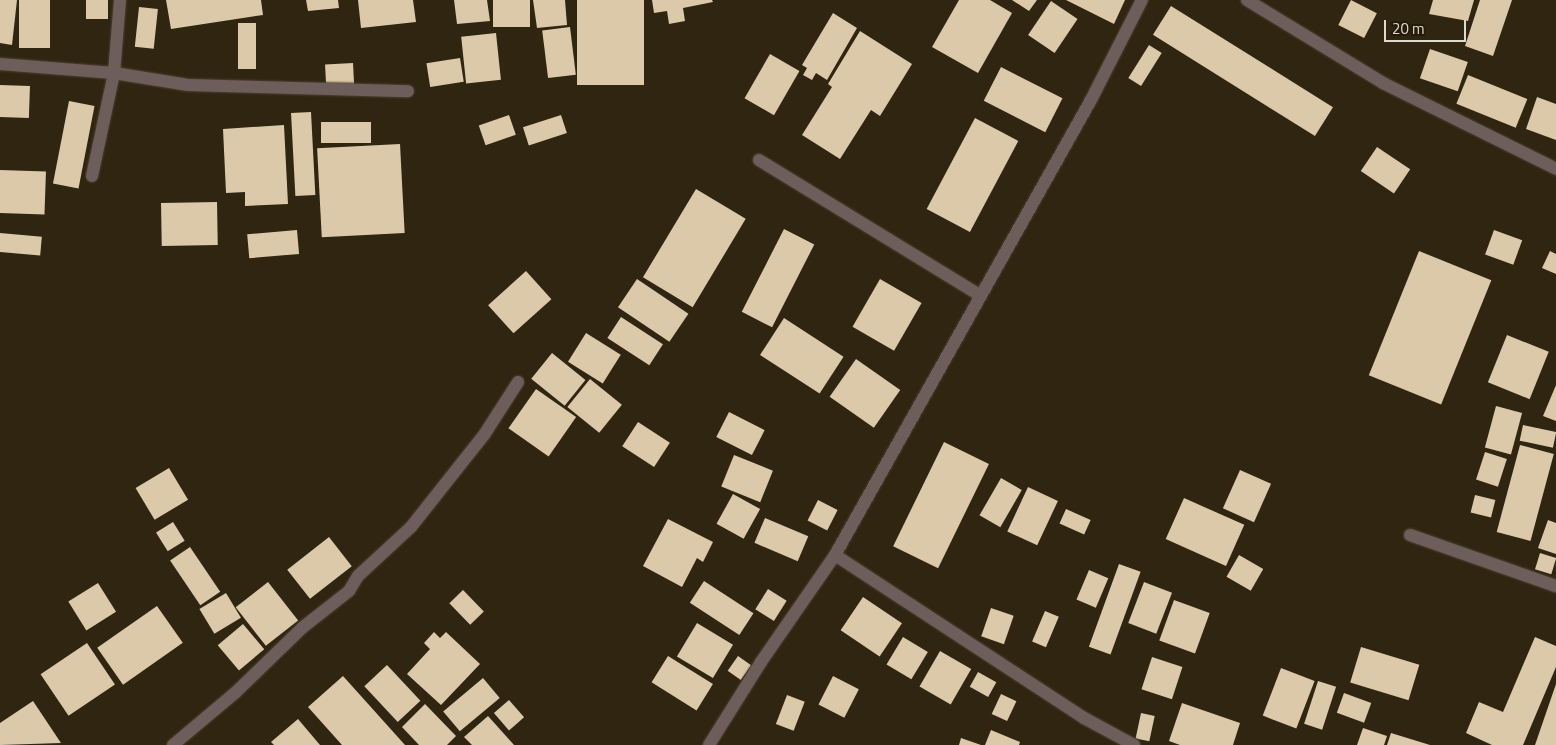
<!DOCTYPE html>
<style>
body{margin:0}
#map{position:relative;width:1556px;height:745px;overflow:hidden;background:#2f2511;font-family:"Titillium Web",sans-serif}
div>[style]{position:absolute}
.building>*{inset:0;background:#dcc9aa;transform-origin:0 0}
.roads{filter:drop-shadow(0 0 1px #4b422f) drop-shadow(0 0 1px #4b422f)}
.minor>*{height:12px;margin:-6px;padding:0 6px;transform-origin:6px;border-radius:6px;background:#6d5e5c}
.tertiary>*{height:12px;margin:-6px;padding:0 6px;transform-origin:6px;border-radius:6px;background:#6d5e5c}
span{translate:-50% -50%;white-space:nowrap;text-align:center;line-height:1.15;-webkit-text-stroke:5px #251b08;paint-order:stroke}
.scale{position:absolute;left:1384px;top:20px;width:82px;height:22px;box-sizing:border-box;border:2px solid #e0d9cd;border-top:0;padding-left:6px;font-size:15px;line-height:18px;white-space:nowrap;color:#e0d9cd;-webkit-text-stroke:4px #251b08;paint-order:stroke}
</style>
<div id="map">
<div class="building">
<div style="clip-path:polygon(0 0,17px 0,12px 45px,0 43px)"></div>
<div style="left:19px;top:0;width:31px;height:48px"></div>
<div style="left:86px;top:0;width:22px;height:19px"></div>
<div style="clip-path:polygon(166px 0,261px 0,263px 15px,171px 29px)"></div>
<div style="clip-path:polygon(306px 0,338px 0,339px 8px,308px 11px)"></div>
<div style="clip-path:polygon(358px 0,413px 0,416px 22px,361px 28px)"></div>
<div style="clip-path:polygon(454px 0,487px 0,490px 21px,457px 24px)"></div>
<div style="left:493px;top:0;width:37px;height:27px"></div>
<div style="clip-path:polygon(533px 0,565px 0,567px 25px,537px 28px)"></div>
<div style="left:577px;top:0;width:67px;height:85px"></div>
<div style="clip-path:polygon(652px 0,712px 0,713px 2px,683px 8px,685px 21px,669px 24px,667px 11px,654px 13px)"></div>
<div style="clip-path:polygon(959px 0,990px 0,1012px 13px,978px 73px,932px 47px)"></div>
<div style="clip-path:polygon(1012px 0,1037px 0,1029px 11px)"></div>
<div style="clip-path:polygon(1066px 0,1125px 0,1114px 24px)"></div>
<div style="left:1351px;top:0;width:29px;height:28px;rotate:27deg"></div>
<div style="clip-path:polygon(1433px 0,1474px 0,1468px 21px,1429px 14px)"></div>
<div style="clip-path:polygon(1480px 0,1512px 0,1493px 56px,1465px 46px)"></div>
<div style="left:1051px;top:1px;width:32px;height:41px;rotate:34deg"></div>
<div style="left:1171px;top:6px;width:191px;height:34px;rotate:32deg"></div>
<div style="left:139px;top:7px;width:19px;height:40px;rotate:6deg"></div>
<div style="clip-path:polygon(833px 13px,857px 28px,827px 80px,816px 73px,812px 80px,803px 75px,807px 68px,802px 65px)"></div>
<div style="left:238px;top:23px;width:18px;height:46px"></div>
<div style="left:570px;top:27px;width:48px;height:28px;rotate:83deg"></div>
<div style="clip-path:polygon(860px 31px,912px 64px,880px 116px,871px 110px,840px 159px,802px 135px,832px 87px,828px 84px)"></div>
<div style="left:496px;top:33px;width:47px;height:35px;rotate:84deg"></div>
<div style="left:1149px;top:45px;width:15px;height:39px;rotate:32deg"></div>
<div style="left:1430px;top:49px;width:40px;height:31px;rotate:19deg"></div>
<div style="left:770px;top:54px;width:34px;height:51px;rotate:30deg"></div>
<div style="left:460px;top:58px;width:24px;height:34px;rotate:81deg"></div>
<div style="left:353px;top:63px;width:22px;height:28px;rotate:87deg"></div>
<div style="left:1001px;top:67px;width:69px;height:38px;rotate:27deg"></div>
<div style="left:1468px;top:75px;width:64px;height:31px;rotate:22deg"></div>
<div style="left:0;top:85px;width:30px;height:32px;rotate:2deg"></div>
<div style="clip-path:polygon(1537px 97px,1556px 104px,1556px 140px,1526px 129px)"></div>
<div style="left:69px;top:101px;width:26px;height:84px;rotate:11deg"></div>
<div style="left:311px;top:112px;width:83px;height:20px;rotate:87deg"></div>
<div style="left:509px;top:115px;width:21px;height:32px;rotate:71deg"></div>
<div style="left:561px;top:115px;width:19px;height:40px;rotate:72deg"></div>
<div style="left:975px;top:118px;width:49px;height:103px;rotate:28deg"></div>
<div style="left:321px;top:122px;width:50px;height:21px"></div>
<div style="clip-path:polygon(284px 125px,288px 204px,245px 206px,245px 192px,226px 193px,223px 129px)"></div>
<div style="left:400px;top:144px;width:89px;height:83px;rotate:87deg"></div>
<div style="left:1377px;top:147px;width:40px;height:29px;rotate:34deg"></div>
<div style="left:0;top:170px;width:46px;height:43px;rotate:2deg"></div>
<div style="left:696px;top:189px;width:58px;height:103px;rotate:31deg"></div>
<div style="left:217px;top:202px;width:43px;height:56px;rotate:89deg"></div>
<div style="left:784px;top:229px;width:34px;height:93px;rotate:27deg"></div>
<div style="left:297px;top:230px;width:24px;height:50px;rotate:85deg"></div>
<div style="left:1494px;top:230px;width:30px;height:26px;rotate:20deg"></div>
<div style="left:0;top:233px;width:42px;height:19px;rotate:5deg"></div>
<div style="left:1419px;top:251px;width:78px;height:134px;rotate:22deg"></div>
<div style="clip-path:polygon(1550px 251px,1556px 254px,1556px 274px,1542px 268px)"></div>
<div style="left:526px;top:271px;width:38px;height:51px;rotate:48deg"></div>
<div style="left:637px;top:279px;width:62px;height:34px;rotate:34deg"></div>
<div style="left:880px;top:279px;width:48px;height:55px;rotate:30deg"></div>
<div style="left:621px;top:317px;width:50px;height:25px;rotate:33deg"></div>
<div style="left:784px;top:318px;width:71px;height:44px;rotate:33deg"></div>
<div style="left:586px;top:333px;width:41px;height:34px;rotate:32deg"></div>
<div style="left:1507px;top:335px;width:45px;height:51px;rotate:22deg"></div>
<div style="left:552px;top:353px;width:43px;height:33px;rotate:39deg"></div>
<div style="left:856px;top:359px;width:54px;height:46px;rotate:35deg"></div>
<div style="left:590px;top:379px;width:41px;height:36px;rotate:39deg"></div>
<div style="clip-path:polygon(1556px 385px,1556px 421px,1543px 416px)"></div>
<div style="left:536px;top:389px;width:49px;height:48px;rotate:35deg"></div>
<div style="left:1496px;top:406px;width:27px;height:43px;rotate:15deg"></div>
<div style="left:729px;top:412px;width:40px;height:28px;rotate:27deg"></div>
<div style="left:638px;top:422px;width:38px;height:29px;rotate:33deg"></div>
<div style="left:1523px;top:425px;width:34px;height:16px;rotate:12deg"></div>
<div style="left:944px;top:442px;width:50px;height:116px;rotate:26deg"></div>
<div style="left:1520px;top:445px;width:35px;height:90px;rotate:15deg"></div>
<div style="left:1485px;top:452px;width:23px;height:29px;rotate:18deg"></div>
<div style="left:734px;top:455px;width:42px;height:34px;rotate:22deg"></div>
<div style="left:169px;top:468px;width:37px;height:39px;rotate:59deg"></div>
<div style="left:1240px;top:470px;width:34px;height:42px;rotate:24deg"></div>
<div style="left:1001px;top:478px;width:24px;height:43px;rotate:30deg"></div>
<div style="left:1028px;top:487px;width:33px;height:49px;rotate:25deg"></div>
<div style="left:733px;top:494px;width:31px;height:34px;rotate:29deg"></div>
<div style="left:1475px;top:495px;width:21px;height:18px;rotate:14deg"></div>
<div style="left:1184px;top:498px;width:66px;height:45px;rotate:24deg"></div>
<div style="left:818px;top:500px;width:22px;height:23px;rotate:27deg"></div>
<div style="left:1066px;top:509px;width:27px;height:16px;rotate:24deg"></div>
<div style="left:765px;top:518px;width:47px;height:27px;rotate:23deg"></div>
<div style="clip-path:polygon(668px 519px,713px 542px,703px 562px,697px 558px,682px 587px,643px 566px)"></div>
<div style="clip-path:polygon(1548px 520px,1556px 523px,1556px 554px,1538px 548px)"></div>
<div style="left:173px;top:522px;width:22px;height:20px;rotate:58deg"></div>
<div style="left:329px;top:537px;width:37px;height:53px;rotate:52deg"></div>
<div style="left:190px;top:547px;width:54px;height:24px;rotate:56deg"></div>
<div style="left:1540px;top:553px;width:17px;height:17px;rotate:17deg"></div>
<div style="left:1239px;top:555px;width:28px;height:25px;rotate:30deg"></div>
<div style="left:1119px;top:564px;width:23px;height:88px;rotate:20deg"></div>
<div style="left:1089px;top:570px;width:21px;height:32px;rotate:23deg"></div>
<div style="left:704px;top:581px;width:59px;height:26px;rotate:33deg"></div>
<div style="left:268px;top:582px;width:49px;height:41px;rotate:52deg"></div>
<div style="left:1144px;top:582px;width:30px;height:44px;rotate:21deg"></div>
<div style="left:98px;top:583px;width:34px;height:35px;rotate:58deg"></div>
<div style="left:768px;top:589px;width:22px;height:24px;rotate:32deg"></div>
<div style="left:463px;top:590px;width:30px;height:19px;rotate:46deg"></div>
<div style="left:226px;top:593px;width:29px;height:31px;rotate:59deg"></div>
<div style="left:863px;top:597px;width:47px;height:40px;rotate:34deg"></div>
<div style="left:1174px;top:600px;width:38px;height:43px;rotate:20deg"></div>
<div style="left:157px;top:606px;width:45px;height:73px;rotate:55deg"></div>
<div style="left:991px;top:608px;width:24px;height:30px;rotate:19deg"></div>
<div style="left:1045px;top:611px;width:15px;height:33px;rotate:23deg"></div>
<div style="left:697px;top:623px;width:42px;height:39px;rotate:31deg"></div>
<div style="left:243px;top:624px;width:33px;height:33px;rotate:50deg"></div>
<div style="clip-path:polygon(434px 632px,440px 638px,446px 632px,480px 664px,441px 705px,407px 674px,430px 649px,424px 643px)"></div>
<div style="left:903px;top:637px;width:29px;height:32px;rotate:31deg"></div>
<div style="clip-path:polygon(1535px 637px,1556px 646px,1556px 667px,1523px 745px,1492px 745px,1466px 733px,1479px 702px,1503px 712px)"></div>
<div style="left:87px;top:643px;width:50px;height:56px;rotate:56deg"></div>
<div style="left:1361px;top:647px;width:61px;height:37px;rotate:17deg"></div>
<div style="left:940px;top:651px;width:36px;height:41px;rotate:30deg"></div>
<div style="left:668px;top:656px;width:53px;height:31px;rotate:32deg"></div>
<div style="left:738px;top:656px;width:16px;height:18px;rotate:35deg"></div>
<div style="left:1152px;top:657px;width:32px;height:34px;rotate:18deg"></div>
<div style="left:387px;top:665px;width:49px;height:31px;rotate:47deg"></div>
<div style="left:1281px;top:668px;width:36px;height:51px;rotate:21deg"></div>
<div style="left:978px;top:672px;width:21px;height:17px;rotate:29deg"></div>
<div style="clip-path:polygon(343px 676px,405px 745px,342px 745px,308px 707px)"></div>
<div style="left:833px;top:676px;width:29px;height:32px;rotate:27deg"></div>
<div style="left:483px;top:678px;width:26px;height:52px;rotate:50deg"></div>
<div style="left:1318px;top:681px;width:19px;height:45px;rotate:18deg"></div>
<div style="clip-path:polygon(1556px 684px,1556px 745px,1535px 745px)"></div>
<div style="left:1344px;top:693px;width:29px;height:21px;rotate:20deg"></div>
<div style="left:1001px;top:694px;width:17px;height:22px;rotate:25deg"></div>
<div style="left:787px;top:695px;width:19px;height:31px;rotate:21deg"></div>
<div style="left:509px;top:700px;width:23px;height:20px;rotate:49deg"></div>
<div style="clip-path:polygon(33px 701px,61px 743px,0 745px,0 723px)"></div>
<div style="clip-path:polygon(1182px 703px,1240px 723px,1233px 745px,1180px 745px,1169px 741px)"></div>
<div style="clip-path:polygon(425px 704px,456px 736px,447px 745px,419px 745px,402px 727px)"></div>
<div style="left:1141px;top:713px;width:14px;height:26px;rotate:12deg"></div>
<div style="clip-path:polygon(488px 716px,514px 745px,472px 745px,464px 737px)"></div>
<div style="clip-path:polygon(298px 719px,320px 745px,274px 745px,271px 742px)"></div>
<div style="clip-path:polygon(1363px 728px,1387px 736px,1384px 745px,1357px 745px)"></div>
<div style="clip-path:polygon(991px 730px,1020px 742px,1019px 745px,985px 745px)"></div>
<div style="clip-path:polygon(1391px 733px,1430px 745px,1387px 745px)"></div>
<div style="clip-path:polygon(961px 738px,981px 745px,959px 745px)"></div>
</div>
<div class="roads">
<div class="minor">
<div style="left:0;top:64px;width:114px;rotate:4.5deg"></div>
<div style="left:114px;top:73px;width:75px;rotate:9.2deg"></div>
<div style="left:188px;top:85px;width:220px;rotate:1.6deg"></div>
<div style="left:759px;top:160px;width:260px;rotate:31.5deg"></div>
<div style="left:92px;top:176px;width:105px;rotate:-77.9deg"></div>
<div style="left:114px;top:73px;width:73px;rotate:-85.3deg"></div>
<div style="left:1410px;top:535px;width:155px;rotate:19.3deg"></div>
<div style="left:835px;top:555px;width:298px;rotate:33.2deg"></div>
<div style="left:1084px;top:718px;width:57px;rotate:28.4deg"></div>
<div style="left:173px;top:745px;width:81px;rotate:-40deg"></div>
<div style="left:235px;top:693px;width:93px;rotate:-44.1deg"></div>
<div style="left:302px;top:628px;width:60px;rotate:-38.2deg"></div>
<div style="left:349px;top:591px;width:17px;rotate:-59deg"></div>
<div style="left:358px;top:576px;width:72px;rotate:-42.8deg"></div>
<div style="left:411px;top:527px;width:117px;rotate:-51.6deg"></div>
<div style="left:484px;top:435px;width:63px;rotate:-57.3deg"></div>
<div style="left:709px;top:745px;width:98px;rotate:-57.9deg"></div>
<div style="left:761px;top:662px;width:130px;rotate:-55.3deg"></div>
<div style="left:835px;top:555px;width:522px;rotate:-60.64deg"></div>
<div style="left:1091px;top:100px;width:112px;rotate:-63deg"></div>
</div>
<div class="tertiary">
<div style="left:1247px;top:0;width:159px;rotate:31.4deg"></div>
<div style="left:1383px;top:83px;width:193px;rotate:26.4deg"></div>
</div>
</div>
<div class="scale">20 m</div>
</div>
